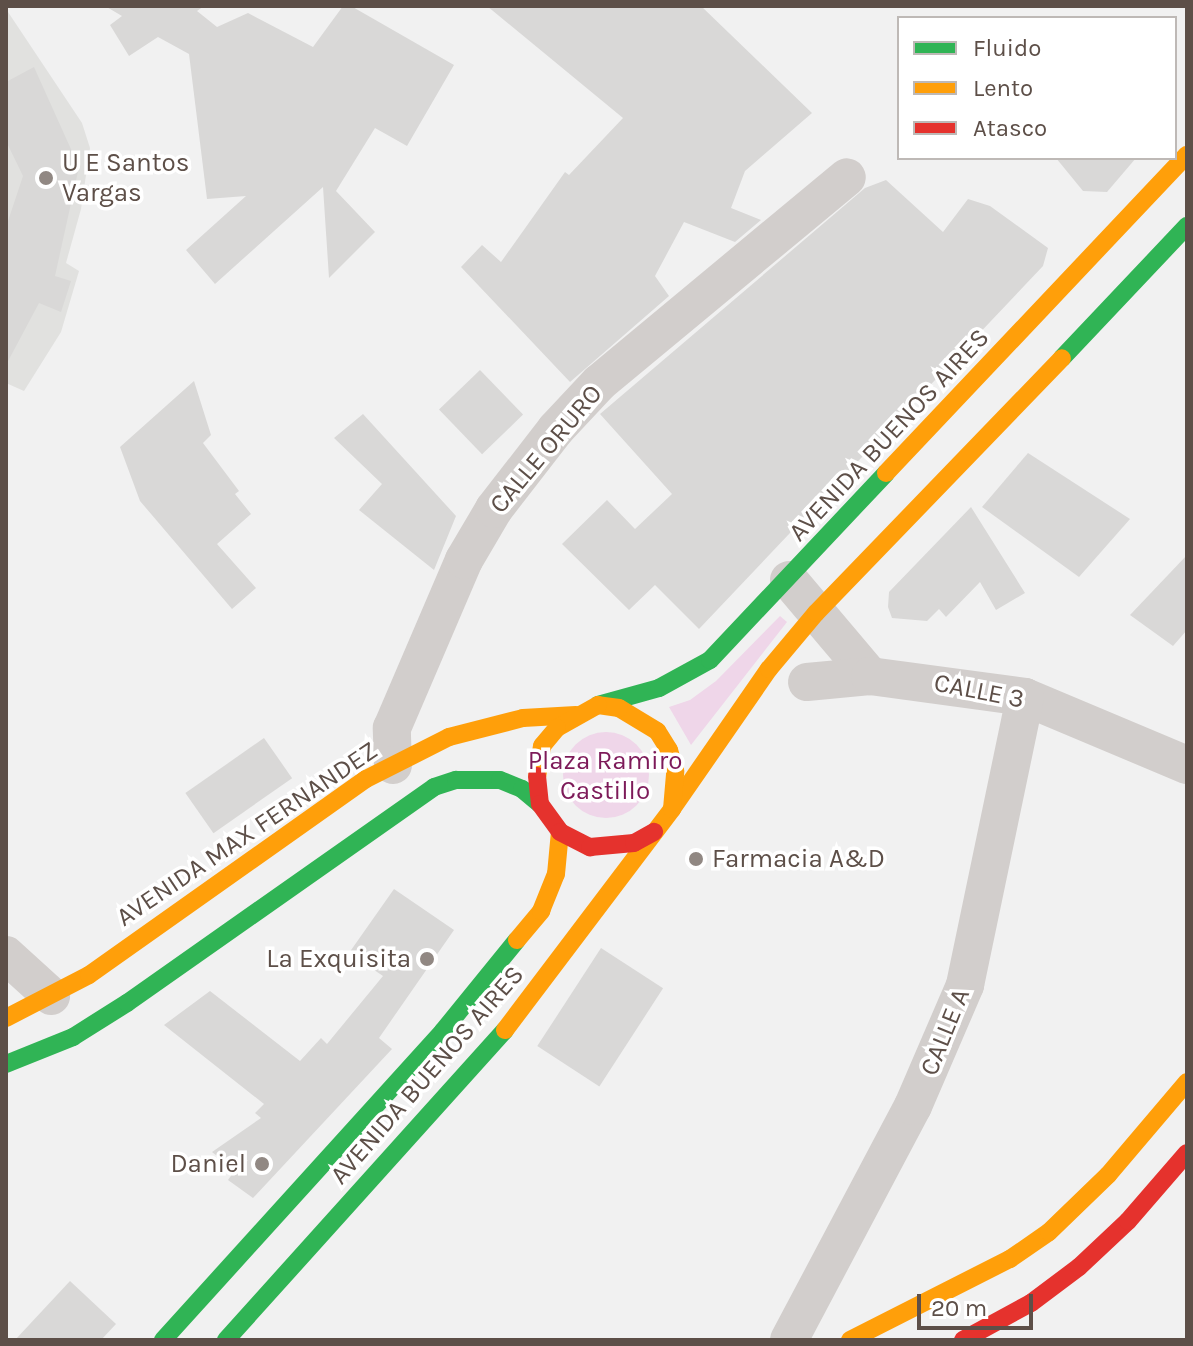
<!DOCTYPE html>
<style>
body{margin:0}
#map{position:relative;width:1193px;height:1346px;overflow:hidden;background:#f1f1f1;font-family:Karla,sans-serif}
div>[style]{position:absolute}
.education>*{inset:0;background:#e1e1df}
.green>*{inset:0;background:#efd6e9}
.round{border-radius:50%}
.building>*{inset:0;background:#d9d8d7;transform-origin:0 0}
.street>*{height:38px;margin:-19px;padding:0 19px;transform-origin:19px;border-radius:19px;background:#d2cecc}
.fast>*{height:18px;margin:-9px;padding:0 9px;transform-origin:9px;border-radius:9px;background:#30b455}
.slow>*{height:18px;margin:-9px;padding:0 9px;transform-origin:9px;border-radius:9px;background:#ff9f0a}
.jam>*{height:18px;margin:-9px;padding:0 9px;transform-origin:9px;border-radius:9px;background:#e5322d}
.dots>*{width:22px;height:22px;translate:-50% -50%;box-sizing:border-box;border:4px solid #fff;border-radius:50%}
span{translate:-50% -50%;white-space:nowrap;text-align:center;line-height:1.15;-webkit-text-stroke:7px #fff;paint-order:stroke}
.poi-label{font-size:26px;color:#5d4f48}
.left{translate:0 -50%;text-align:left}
.right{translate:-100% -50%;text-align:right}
.street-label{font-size:26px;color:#5d4f48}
.park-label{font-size:26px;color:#7d1a59}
.frame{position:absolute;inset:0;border:8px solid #5d4f48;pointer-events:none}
.legend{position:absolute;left:897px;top:16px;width:280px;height:144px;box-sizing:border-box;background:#fff;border:2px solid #beb9b6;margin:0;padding:10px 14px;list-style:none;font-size:24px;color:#5d4f48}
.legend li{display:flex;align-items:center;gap:16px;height:40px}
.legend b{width:40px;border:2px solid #beb9b6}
.scale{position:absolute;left:917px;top:1294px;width:116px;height:36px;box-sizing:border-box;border:4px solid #5d4f48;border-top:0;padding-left:10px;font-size:24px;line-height:28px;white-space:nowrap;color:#5d4f48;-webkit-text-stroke:6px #fff;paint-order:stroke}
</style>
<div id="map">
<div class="education">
<div style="clip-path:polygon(6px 9px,82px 123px,90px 148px,81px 209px,66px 263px,79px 271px,61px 332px,24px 391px,6px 383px)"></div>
</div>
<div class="green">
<div style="clip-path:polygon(780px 616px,787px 622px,691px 745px,669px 707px,690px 700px,716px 681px)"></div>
<div class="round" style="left:563px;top:732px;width:86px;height:86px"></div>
</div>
<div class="building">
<div style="clip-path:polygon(105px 6px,204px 6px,197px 11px,217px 27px,248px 13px,313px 47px,343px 6px,351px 6px,454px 65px,407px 146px,375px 128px,336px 191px,375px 232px,329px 278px,323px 187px,215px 284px,186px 250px,246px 196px,207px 199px,189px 54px,158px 37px,129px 56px,110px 25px,122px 16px)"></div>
<div style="clip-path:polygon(487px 6px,701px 6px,812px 113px,745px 171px,731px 208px,761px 220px,735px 242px,684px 222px,655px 276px,669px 296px,570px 382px,461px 267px,482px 245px,501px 262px,565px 172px,569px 175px,623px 118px)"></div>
<div style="clip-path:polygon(34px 67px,79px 167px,55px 276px,71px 281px,61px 312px,39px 303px,6px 365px,6px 227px,23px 176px,6px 141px,6px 82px)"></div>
<div style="clip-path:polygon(1056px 158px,1136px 158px,1107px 192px,1083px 191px)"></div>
<div style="clip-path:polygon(886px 180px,943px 232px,968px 199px,990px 206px,1048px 248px,1043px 266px,699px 629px,655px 585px,629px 610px,562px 544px,607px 500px,635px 529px,672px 494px,600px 414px,865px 188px)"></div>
<div style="left:480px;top:370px;width:62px;height:57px;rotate:46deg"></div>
<div style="clip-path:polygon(194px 381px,211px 435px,203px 443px,239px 491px,235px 494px,251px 514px,217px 544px,256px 588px,232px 609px,140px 501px,120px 447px)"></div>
<div style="clip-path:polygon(363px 414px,456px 516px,434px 570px,359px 510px,382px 484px,334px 438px)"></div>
<div style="clip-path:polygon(1028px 453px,1130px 519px,1079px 577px,982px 507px)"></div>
<div style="clip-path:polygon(971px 507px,1025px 593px,996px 610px,980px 582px,946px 617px,939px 609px,927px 621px,892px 618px,888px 607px,889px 592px)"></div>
<div style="clip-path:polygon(1187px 555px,1187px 630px,1173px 646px,1130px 615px)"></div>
<div style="left:264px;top:738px;width:49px;height:96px;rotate:55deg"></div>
<div style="clip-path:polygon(394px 889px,454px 930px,379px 1038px,392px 1049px,253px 1198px,228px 1180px,235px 1170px,212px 1152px,261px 1118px,255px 1113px,264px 1104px,164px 1025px,210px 991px,300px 1061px,321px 1038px,327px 1044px,383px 976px,349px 953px)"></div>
<div style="left:601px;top:948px;width:74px;height:117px;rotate:33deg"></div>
<div style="clip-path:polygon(70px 1281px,116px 1324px,101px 1340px,15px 1340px)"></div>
</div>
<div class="street">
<div style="left:789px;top:580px;width:126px;rotate:49.8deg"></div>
<div style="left:807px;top:682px;width:63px;rotate:-5.4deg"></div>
<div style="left:870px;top:676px;width:156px;rotate:7.7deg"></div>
<div style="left:1025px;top:697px;width:176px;rotate:22.8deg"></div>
<div style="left:393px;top:765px;width:37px;rotate:-92deg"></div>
<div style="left:392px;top:728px;width:183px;rotate:-66.8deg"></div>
<div style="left:464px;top:560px;width:59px;rotate:-59.5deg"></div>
<div style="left:494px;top:509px;width:101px;rotate:-52.2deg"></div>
<div style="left:556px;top:429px;width:63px;rotate:-46.9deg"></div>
<div style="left:599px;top:383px;width:322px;rotate:-39.7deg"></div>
<div style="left:6px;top:955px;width:61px;rotate:42.3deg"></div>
<div style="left:789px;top:1340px;width:265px;rotate:-62.1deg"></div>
<div style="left:913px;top:1106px;width:132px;rotate:-66.7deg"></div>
<div style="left:965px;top:985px;width:294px;rotate:-78.2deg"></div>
</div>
<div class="fast">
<div style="left:1062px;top:358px;width:182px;rotate:-46.6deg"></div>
<div style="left:598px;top:705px;width:63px;rotate:-15.6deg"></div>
<div style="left:659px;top:688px;width:58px;rotate:-28.8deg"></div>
<div style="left:710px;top:660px;width:257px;rotate:-46.7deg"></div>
<div style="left:6px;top:1064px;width:72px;rotate:-21.9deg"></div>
<div style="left:73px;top:1037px;width:64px;rotate:-32.2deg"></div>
<div style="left:127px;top:1003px;width:375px;rotate:-35.1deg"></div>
<div style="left:434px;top:787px;width:23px;rotate:-18deg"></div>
<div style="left:456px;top:780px;width:44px"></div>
<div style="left:500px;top:780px;width:24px;rotate:22deg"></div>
<div style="left:522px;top:789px;width:23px;rotate:40deg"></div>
<div style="left:163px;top:1340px;width:417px;rotate:-47.8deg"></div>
<div style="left:443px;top:1031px;width:117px;rotate:-50.9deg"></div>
<div style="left:226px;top:1340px;width:417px;rotate:-48deg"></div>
</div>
<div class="slow">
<div style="left:886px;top:473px;width:438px;rotate:-46.6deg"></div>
<div style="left:672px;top:809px;width:170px;rotate:-55.3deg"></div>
<div style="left:769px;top:669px;width:73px;rotate:-50deg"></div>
<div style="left:816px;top:613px;width:354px;rotate:-46deg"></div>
<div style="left:517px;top:940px;width:38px;rotate:-50deg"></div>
<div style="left:541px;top:911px;width:40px;rotate:-68deg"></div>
<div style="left:556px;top:874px;width:42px;rotate:-84.6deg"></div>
<div style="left:6px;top:1018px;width:93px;rotate:-27.4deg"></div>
<div style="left:89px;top:975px;width:339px;rotate:-35.3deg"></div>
<div style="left:366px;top:779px;width:93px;rotate:-26.8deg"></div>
<div style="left:449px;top:737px;width:76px;rotate:-14.4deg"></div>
<div style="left:523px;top:718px;width:53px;rotate:-3.2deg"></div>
<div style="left:505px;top:1030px;width:277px;rotate:-52.9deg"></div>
<div style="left:672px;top:809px;width:38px;rotate:-85deg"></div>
<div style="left:675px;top:771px;width:22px;rotate:-106deg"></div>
<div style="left:669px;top:750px;width:22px;rotate:-122deg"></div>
<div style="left:657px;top:731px;width:44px;rotate:-148.8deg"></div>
<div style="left:619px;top:708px;width:21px;rotate:-172deg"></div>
<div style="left:598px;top:705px;width:47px;rotate:150.7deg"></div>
<div style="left:557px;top:728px;width:23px;rotate:130deg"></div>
<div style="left:542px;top:746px;width:30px;rotate:99deg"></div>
<div style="left:850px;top:1340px;width:179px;rotate:-26.9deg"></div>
<div style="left:1010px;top:1259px;width:47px;rotate:-34.7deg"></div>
<div style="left:1049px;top:1232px;width:82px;rotate:-44deg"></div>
<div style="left:1108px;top:1175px;width:122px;rotate:-49.7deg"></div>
</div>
<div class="jam">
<div style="left:537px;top:776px;width:28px;rotate:84deg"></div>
<div style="left:540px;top:804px;width:34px;rotate:54deg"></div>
<div style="left:560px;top:832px;width:34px;rotate:27deg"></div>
<div style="left:590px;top:847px;width:44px;rotate:-5.2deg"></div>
<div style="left:634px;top:843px;width:23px;rotate:-29deg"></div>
<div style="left:963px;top:1340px;width:77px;rotate:-28.6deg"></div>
<div style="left:1031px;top:1303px;width:60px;rotate:-36.9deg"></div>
<div style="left:1079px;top:1267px;width:67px;rotate:-43.2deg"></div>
<div style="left:1128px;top:1221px;width:90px;rotate:-49.1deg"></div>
</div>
<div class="dots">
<div style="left:46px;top:178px;background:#918883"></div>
<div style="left:696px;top:859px;background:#918883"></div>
<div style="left:427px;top:959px;background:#918883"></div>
<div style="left:262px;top:1164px;background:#918883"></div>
</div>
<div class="poi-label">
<span class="left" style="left:62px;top:178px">U E Santos<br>Vargas</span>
<span class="left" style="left:712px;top:859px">Farmacia A&amp;D</span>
<span class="right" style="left:411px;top:959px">La Exquisita</span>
<span class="right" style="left:246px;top:1164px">Daniel</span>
</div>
<div class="street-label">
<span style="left:889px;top:435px;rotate:-47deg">AVENIDA BUENOS AIRES</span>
<span style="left:546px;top:449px;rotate:-50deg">CALLE ORURO</span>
<span style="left:979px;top:691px;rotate:11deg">CALLE 3</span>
<span style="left:247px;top:834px;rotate:-34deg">AVENIDA MAX FERNANDEZ</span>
<span style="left:945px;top:1032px;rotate:-68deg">CALLE A</span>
<span style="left:427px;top:1075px;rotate:-49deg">AVENIDA BUENOS AIRES</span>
</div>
<div class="park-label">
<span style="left:605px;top:776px">Plaza Ramiro<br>Castillo</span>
</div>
<div class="frame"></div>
<ul class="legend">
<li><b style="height:10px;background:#30b455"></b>Fluido</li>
<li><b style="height:10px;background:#ff9f0a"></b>Lento</li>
<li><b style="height:10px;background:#e5322d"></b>Atasco</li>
</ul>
<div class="scale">20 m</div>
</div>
